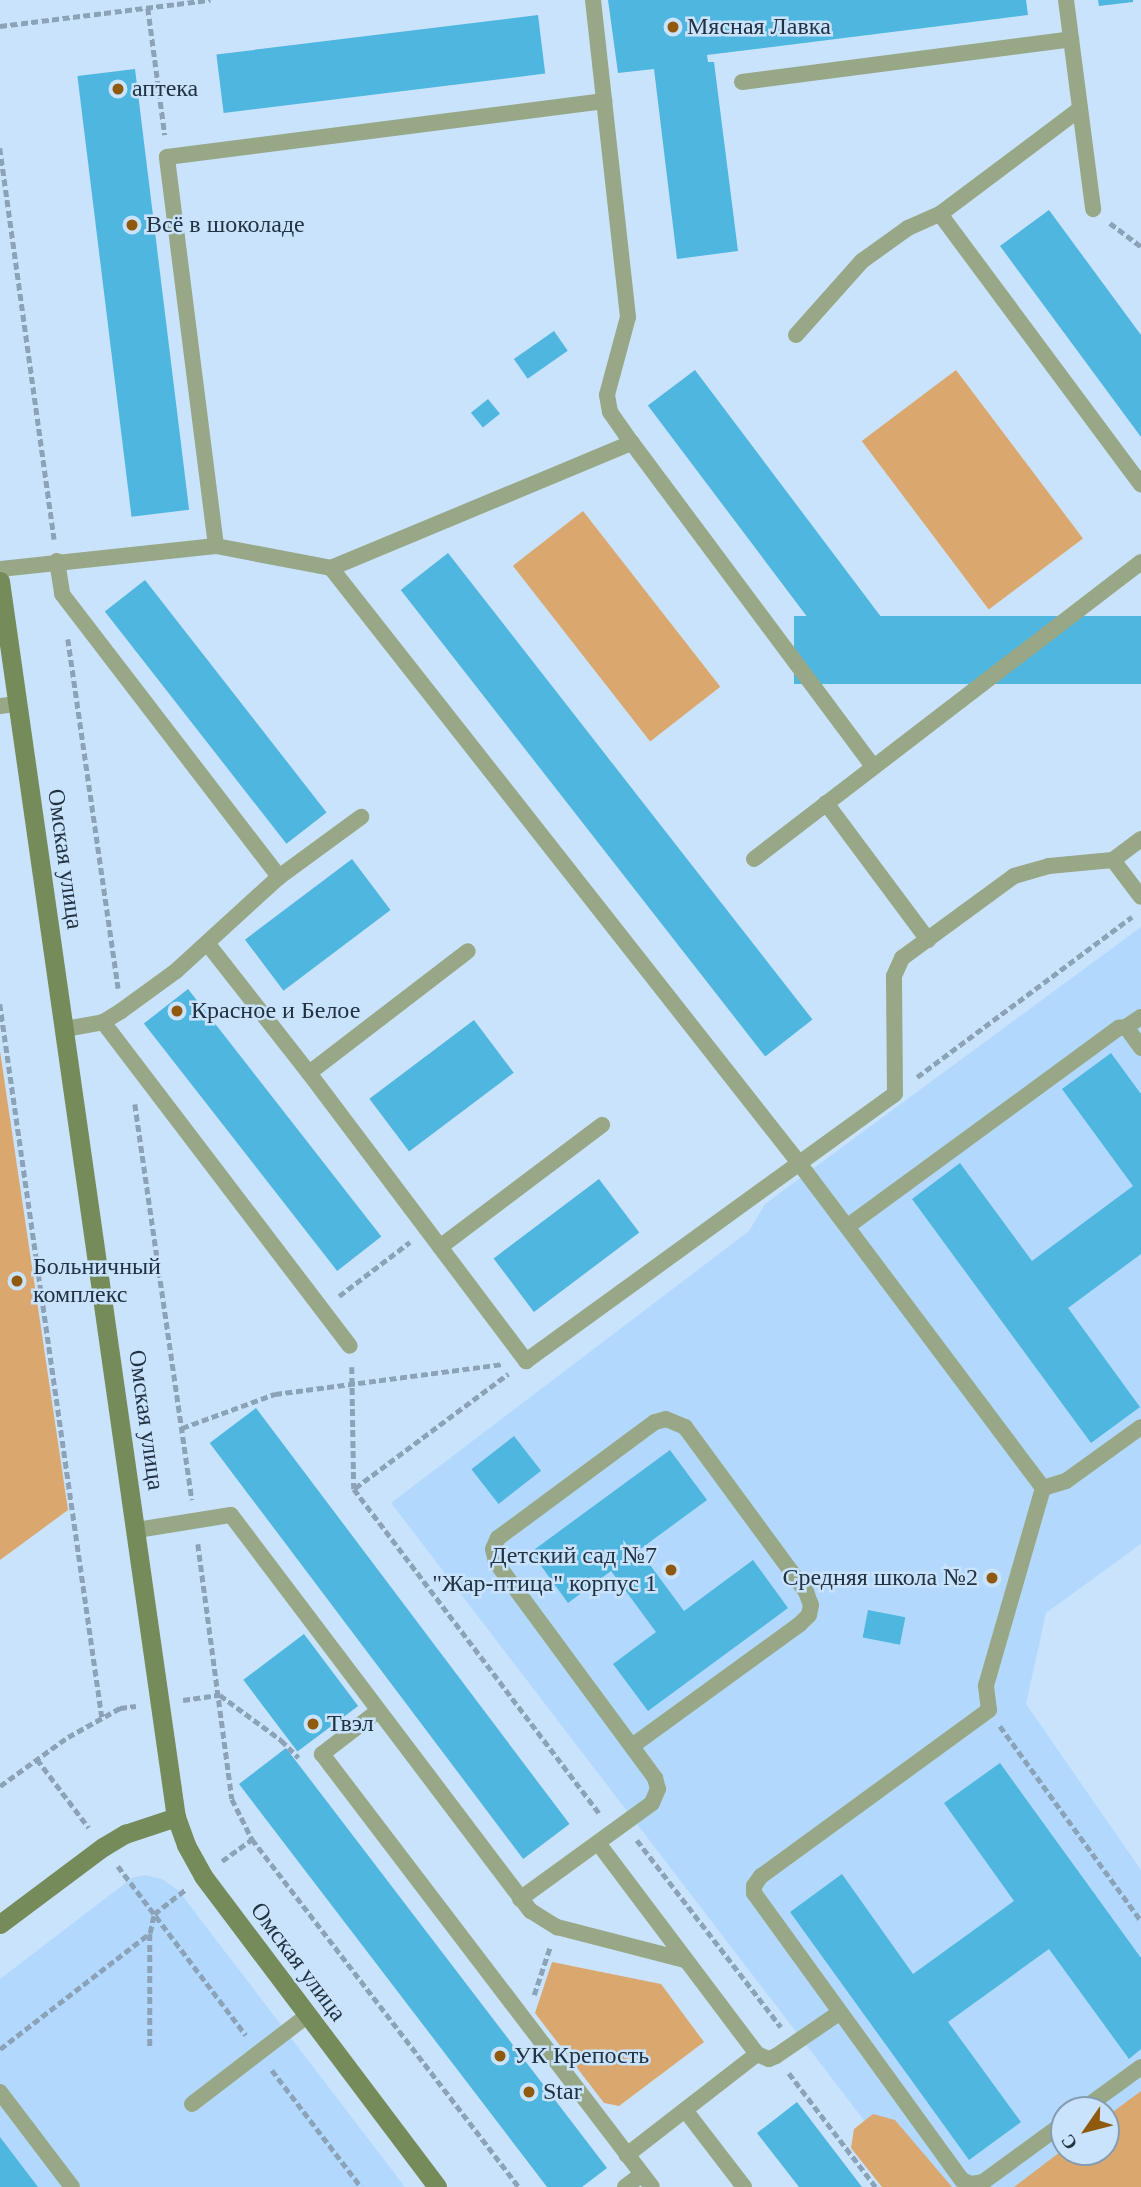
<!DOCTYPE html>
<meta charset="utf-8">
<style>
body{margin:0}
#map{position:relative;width:1141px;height:2187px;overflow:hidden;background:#cae3fc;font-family:Georgia,serif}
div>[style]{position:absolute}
.built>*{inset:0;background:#b2d9fd}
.green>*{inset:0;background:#daa76f;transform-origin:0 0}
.building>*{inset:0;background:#4fb6e0;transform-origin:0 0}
.path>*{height:4.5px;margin-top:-2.25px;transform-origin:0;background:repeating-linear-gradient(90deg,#8ca2b7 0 7px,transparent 0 10.5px)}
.service>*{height:16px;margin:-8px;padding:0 8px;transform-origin:8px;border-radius:8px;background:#98a786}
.secondary>*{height:19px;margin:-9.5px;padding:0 9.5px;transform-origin:9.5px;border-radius:9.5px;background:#758b59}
.dots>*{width:19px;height:19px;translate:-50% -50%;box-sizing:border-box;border:4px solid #cae3fc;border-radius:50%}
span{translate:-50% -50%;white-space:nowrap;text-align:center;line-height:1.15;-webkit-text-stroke:5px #cae3fc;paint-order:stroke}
.poi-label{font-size:24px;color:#213241}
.left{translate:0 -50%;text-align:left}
.right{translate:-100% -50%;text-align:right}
.street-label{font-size:24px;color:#213241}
.north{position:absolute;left:1050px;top:2096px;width:70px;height:70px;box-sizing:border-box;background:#cae3fc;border:2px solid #869cb1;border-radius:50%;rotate:235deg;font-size:19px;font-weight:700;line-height:28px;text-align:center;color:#213241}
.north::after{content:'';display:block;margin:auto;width:24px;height:32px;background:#905a0e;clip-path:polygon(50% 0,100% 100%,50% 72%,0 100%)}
</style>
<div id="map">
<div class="built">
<div style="clip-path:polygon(evenodd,1141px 927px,1141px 1544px,1046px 1613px,1026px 1704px,1141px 1870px,1141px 2187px,915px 2187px,391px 1503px,749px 1231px,765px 1204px,1141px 927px,1064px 2110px,1106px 2110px,1106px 2152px,1064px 2152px,1064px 2110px)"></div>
<div style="clip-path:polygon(145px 1875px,162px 1879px,178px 1890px,405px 2187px,0 2187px,0 1979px,132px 1878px)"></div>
</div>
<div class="green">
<div style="left:956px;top:370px;width:211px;height:118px;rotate:53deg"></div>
<div style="left:583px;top:511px;width:223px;height:89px;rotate:52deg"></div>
<div style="clip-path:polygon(0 1051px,68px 1510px,0 1560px)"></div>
<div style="clip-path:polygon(552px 1962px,661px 1984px,704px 2042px,619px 2106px,604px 2103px,535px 2013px)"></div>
<div style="clip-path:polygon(1141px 2091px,1141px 2187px,1014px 2187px,1064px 2149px,1064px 2152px,1106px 2152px,1106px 2117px)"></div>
<div style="clip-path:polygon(873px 2114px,895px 2120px,952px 2187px,882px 2187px,851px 2148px,854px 2129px)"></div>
</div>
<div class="building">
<div style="clip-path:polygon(608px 0,1026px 0,1028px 15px,707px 55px,708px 62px,714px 62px,738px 251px,677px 259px,654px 69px,618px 73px)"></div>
<div style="clip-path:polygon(1098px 0,1133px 0,1133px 2px,1099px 6px)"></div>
<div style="left:538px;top:15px;width:59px;height:324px;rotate:83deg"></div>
<div style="left:135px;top:69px;width:444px;height:58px;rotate:83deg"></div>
<div style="clip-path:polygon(1049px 210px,1141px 335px,1141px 437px,1000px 246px)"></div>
<div style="left:554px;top:331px;width:24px;height:49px;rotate:55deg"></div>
<div style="left:695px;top:370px;width:324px;height:59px;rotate:53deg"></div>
<div style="left:488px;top:399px;width:19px;height:22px;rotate:51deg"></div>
<div style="left:448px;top:553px;width:592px;height:60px;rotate:52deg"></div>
<div style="left:145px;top:580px;width:295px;height:51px;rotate:52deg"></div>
<div style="left:1141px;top:616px;width:68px;height:347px;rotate:90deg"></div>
<div style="left:352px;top:859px;width:64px;height:134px;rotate:53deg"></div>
<div style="left:188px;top:989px;width:314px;height:56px;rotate:52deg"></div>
<div style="left:474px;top:1020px;width:66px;height:131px;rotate:53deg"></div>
<div style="clip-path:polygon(1111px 1053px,1141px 1094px,1141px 1254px,1068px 1308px,1140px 1407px,1091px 1443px,912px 1199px,960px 1163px,1032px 1261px,1133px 1186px,1062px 1089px)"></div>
<div style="left:599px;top:1179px;width:67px;height:132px;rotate:53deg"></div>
<div style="left:256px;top:1408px;width:521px;height:58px;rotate:53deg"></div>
<div style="left:514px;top:1436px;width:44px;height:54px;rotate:52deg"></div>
<div style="clip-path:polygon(670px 1450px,707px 1500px,639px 1550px,684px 1611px,753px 1560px,788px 1608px,648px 1711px,613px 1664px,656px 1632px,611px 1571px,568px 1603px,531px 1552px)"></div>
<div style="left:868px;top:1610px;width:38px;height:28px;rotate:11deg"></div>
<div style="left:304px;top:1634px;width:90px;height:76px;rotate:53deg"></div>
<div style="clip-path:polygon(286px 1748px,607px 2168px,582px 2187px,547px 2187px,239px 1784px)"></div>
<div style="clip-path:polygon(1000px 1763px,1141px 1958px,1141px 2049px,1129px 2059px,1049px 1949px,948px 2022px,1021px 2122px,969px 2160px,790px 1912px,842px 1874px,913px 1974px,1014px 1901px,944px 1803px)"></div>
<div style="clip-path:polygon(797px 2102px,862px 2187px,799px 2187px,757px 2133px)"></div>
<div style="clip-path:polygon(0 2137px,38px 2187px,0 2187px)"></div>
</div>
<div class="path">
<div style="left:148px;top:8px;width:128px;rotate:82.4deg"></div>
<div style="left:0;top:26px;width:212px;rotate:-7.1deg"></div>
<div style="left:0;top:148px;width:395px;rotate:82.1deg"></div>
<div style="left:1110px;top:223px;width:39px;rotate:37deg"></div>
<div style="left:68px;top:639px;width:353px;rotate:81.8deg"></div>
<div style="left:0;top:1004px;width:720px;rotate:81.86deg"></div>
<div style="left:917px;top:1077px;width:268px;rotate:-36.7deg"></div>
<div style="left:135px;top:1104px;width:400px;rotate:81.8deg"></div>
<div style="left:339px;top:1296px;width:89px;rotate:-37.3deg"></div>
<div style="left:352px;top:1367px;width:122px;rotate:89.1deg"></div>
<div style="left:354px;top:1489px;width:408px;rotate:52.9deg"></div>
<div style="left:182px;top:1428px;width:99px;rotate:-20.1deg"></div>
<div style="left:275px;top:1394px;width:229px;rotate:-7.5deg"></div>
<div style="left:355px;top:1488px;width:191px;rotate:-36.7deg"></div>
<div style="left:198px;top:1544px;width:257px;rotate:82.4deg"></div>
<div style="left:232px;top:1799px;width:45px;rotate:63.4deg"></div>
<div style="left:252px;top:1839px;width:439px;rotate:52.5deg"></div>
<div style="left:183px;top:1700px;width:37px;rotate:-8deg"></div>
<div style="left:220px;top:1695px;width:76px;rotate:36.4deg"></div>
<div style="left:281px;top:1740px;width:25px;rotate:45deg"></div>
<div style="left:1000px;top:1726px;width:241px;rotate:54.1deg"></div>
<div style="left:37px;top:1759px;width:86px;rotate:53deg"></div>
<div style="left:0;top:1786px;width:84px;rotate:-35.8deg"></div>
<div style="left:68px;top:1737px;width:60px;rotate:-29.1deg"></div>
<div style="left:120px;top:1708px;width:16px;rotate:-7deg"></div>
<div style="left:637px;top:1840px;width:236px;rotate:52.4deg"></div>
<div style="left:222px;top:1861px;width:37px;rotate:-36deg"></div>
<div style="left:118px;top:1866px;width:212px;rotate:52.9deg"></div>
<div style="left:150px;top:1934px;width:115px;rotate:90deg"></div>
<div style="left:534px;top:1995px;width:51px;rotate:-71.6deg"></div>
<div style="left:0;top:2049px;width:190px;rotate:-37.7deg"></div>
<div style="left:150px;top:1933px;width:19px;rotate:-78deg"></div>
<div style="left:154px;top:1914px;width:39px;rotate:-38deg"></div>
<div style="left:272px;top:2070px;width:147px;rotate:52.7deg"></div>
<div style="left:789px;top:2073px;width:143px;rotate:52.7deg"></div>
</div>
<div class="service">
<div style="left:593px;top:0;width:319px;rotate:83.7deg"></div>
<div style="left:628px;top:317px;width:81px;rotate:105.1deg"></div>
<div style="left:607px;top:395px;width:17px;rotate:80deg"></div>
<div style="left:610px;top:412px;width:38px;rotate:55deg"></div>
<div style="left:1066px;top:0;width:211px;rotate:82.6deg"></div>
<div style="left:742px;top:82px;width:332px;rotate:-7.4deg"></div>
<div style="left:940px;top:214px;width:337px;rotate:53.4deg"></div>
<div style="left:796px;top:335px;width:99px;rotate:-48.3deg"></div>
<div style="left:862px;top:261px;width:57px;rotate:-35.7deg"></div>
<div style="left:908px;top:228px;width:35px;rotate:-24deg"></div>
<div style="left:940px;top:214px;width:175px;rotate:-36.9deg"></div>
<div style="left:216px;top:546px;width:392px;rotate:-97.2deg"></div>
<div style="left:167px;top:157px;width:441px;rotate:-7.3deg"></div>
<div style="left:57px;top:561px;width:33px;rotate:81deg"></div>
<div style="left:62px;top:594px;width:357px;rotate:52.5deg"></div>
<div style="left:331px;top:568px;width:757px;rotate:51.81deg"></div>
<div style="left:799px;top:1163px;width:406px;rotate:53.1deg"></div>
<div style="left:0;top:569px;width:217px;rotate:-6.1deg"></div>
<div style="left:216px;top:546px;width:117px;rotate:10.8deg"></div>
<div style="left:331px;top:568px;width:326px;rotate:-22.6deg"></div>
<div style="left:632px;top:443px;width:403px;rotate:53.3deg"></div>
<div style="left:0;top:706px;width:17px;rotate:-7deg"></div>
<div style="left:826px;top:803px;width:171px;rotate:53.3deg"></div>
<div style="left:754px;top:859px;width:488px;rotate:-37.5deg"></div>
<div style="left:1113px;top:860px;width:46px;rotate:52.9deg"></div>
<div style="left:207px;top:943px;width:165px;rotate:51.9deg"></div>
<div style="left:309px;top:1073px;width:361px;rotate:53deg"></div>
<div style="left:526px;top:1361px;width:455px;rotate:-35.9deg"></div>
<div style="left:895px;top:1094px;width:118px;rotate:-90.5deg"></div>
<div style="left:894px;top:976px;width:20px;rotate:-66deg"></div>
<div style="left:902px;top:958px;width:139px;rotate:-36.2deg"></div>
<div style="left:1014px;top:876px;width:36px;rotate:-16deg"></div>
<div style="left:1049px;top:866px;width:64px;rotate:-5.4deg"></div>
<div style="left:1113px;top:860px;width:35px;rotate:-37deg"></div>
<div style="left:103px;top:1022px;width:407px;rotate:52.7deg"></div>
<div style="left:1126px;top:1027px;width:26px;rotate:54deg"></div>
<div style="left:65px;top:1029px;width:39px;rotate:-10deg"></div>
<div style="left:103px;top:1022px;width:21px;rotate:-31deg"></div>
<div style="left:121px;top:1011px;width:68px;rotate:-36deg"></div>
<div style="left:176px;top:971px;width:139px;rotate:-42.4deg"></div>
<div style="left:279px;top:877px;width:102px;rotate:-36.2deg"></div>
<div style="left:309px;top:1073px;width:200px;rotate:-37.5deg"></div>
<div style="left:848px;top:1226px;width:336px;rotate:-36.2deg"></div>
<div style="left:1119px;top:1028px;width:7px;rotate:-8deg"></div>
<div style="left:1126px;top:1027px;width:18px;rotate:-34deg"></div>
<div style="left:440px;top:1247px;width:203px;rotate:-37deg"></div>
<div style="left:1043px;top:1488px;width:206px;rotate:106.1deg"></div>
<div style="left:986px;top:1686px;width:24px;rotate:83deg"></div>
<div style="left:989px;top:1710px;width:282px;rotate:143.9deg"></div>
<div style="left:761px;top:1876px;width:12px;rotate:125deg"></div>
<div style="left:754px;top:1886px;width:7px;rotate:90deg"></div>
<div style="left:754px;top:1893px;width:354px;rotate:54.1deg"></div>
<div style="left:962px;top:2180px;width:10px;rotate:24deg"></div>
<div style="left:971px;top:2184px;width:12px;rotate:-9deg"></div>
<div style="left:983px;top:2182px;width:100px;rotate:-36.1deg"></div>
<div style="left:1043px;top:1488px;width:24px;rotate:-17deg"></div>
<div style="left:1066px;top:1481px;width:92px;rotate:-35.8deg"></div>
<div style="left:137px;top:1530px;width:95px;rotate:-9.1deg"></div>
<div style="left:231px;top:1515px;width:497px;rotate:52.9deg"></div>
<div style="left:531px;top:1911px;width:31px;rotate:32deg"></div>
<div style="left:557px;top:1927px;width:132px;rotate:14.5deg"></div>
<div style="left:378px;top:1711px;width:71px;rotate:142.5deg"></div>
<div style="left:322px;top:1754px;width:544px;rotate:52.69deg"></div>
<div style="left:598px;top:1843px;width:264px;rotate:53deg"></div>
<div style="left:757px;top:2054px;width:165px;rotate:142.2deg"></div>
<div style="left:520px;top:1899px;width:163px;rotate:-36deg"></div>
<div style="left:652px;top:1803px;width:15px;rotate:-67deg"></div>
<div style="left:658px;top:1789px;width:11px;rotate:-105deg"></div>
<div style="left:655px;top:1778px;width:268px;rotate:-126.4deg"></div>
<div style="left:496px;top:1562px;width:13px;rotate:-103deg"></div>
<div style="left:493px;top:1549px;width:12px;rotate:-66deg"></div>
<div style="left:498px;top:1538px;width:195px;rotate:-36.5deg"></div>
<div style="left:655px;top:1422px;width:11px;rotate:-15deg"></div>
<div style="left:666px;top:1419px;width:21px;rotate:23deg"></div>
<div style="left:685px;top:1427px;width:205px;rotate:53.7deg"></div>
<div style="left:806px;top:1592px;width:14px;rotate:69deg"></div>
<div style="left:811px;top:1605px;width:10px;rotate:101deg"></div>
<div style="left:809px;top:1615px;width:13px;rotate:135deg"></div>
<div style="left:800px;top:1624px;width:208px;rotate:144deg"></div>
<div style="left:757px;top:2054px;width:13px;rotate:23deg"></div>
<div style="left:769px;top:2059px;width:8px;rotate:-23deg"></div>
<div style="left:776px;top:2056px;width:76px;rotate:-34.3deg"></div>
<div style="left:0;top:2092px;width:119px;rotate:52.8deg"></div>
<div style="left:192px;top:2104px;width:146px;rotate:-37.5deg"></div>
<div style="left:685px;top:2110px;width:97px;rotate:52.5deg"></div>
<div style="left:1082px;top:2110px;width:73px;rotate:-36.1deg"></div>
<div style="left:625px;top:2187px;width:21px;rotate:-37deg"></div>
</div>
<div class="secondary">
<div style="left:0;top:581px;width:1248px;rotate:81.9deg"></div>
<div style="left:176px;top:1817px;width:30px;rotate:70deg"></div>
<div style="left:186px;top:1845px;width:35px;rotate:61deg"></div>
<div style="left:203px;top:1876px;width:389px;rotate:53deg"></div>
<div style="left:0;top:1924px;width:129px;rotate:-36.8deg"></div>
<div style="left:103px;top:1847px;width:26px;rotate:-31deg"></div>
<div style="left:125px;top:1834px;width:54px;rotate:-18.4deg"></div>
</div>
<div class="dots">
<div style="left:673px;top:27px;background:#905a0e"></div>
<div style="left:118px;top:89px;background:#905a0e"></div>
<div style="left:132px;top:225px;background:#905a0e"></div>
<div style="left:177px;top:1011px;background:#905a0e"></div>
<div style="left:17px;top:1281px;background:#905a0e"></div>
<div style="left:671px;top:1570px;background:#905a0e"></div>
<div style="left:992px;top:1578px;background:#905a0e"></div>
<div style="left:313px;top:1724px;background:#905a0e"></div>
<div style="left:500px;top:2056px;background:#905a0e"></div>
<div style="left:529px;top:2092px;background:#905a0e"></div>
</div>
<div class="poi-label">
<span class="left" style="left:687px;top:27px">Мясная Лавка</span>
<span class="left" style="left:132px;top:89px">аптека</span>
<span class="left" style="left:146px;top:225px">Всё в шоколаде</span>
<span class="left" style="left:191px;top:1011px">Красное и Белое</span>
<span class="left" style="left:33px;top:1281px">Больничный<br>комплекс</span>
<span class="right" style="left:657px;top:1570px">Детский сад №7<br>"Жар-птица" корпус 1</span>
<span class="right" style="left:978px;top:1578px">Средняя школа №2</span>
<span class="left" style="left:327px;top:1724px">Твэл</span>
<span class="left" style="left:514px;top:2056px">УК Крепость</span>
<span class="left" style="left:543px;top:2092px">Star</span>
</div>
<div class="street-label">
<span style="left:65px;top:859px;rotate:82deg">Омская улица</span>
<span style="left:146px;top:1420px;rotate:82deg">Омская улица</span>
<span style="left:298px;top:1962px;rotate:53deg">Омская улица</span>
</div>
<div class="north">С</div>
</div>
